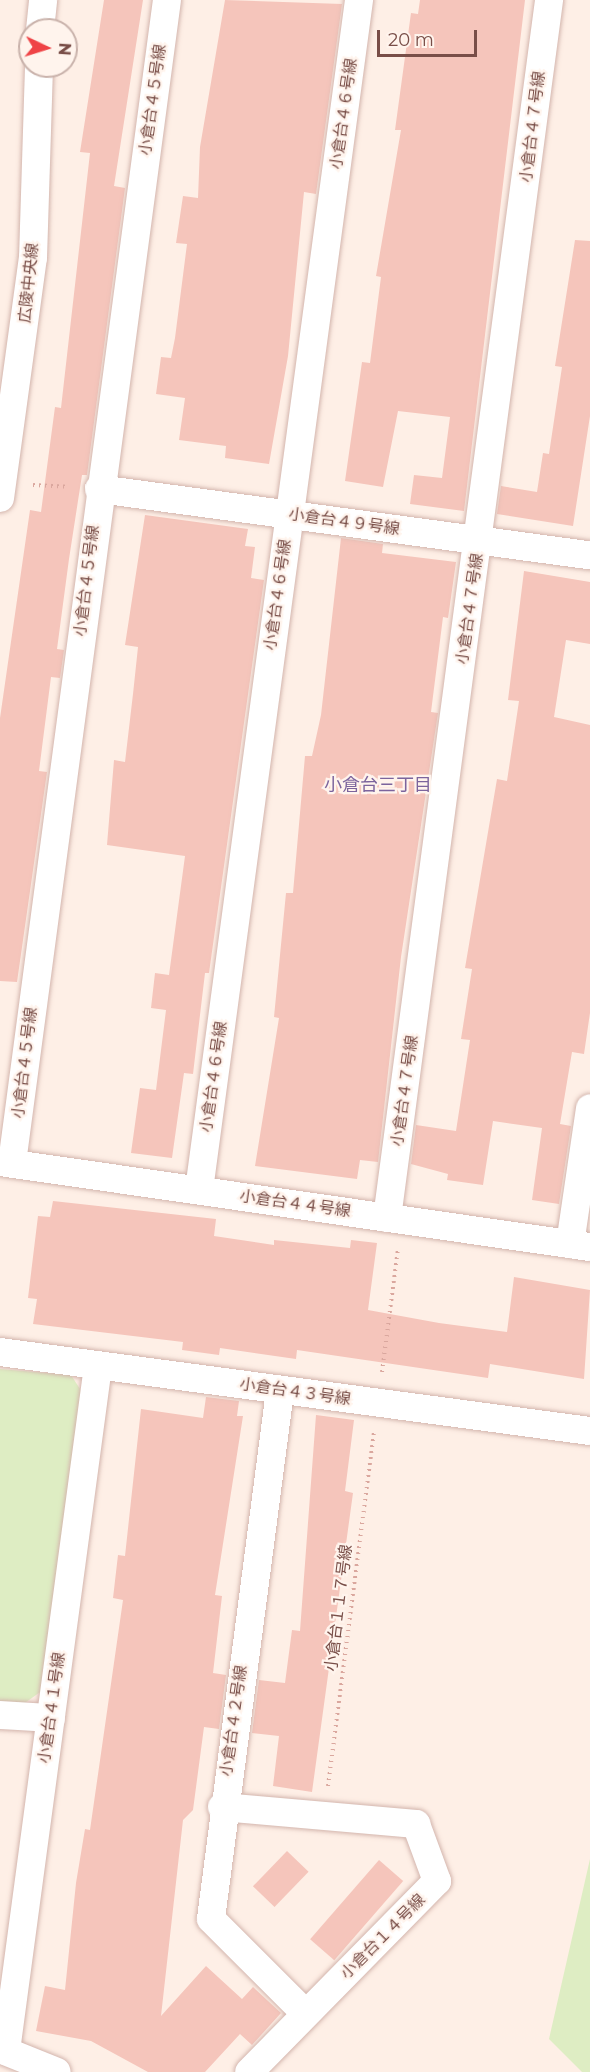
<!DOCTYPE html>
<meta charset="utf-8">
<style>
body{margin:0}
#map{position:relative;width:590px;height:2072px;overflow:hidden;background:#feefe6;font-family:Montserrat,"Noto Sans JP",sans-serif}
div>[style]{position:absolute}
.green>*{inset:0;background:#deedc3}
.building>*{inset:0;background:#f5c5bb;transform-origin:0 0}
.path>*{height:4px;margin-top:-2px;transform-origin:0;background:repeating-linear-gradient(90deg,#daa79e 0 1.5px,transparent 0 6px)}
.roads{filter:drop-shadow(0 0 2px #d3b5ad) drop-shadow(0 0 2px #d3b5ad)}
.minor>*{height:28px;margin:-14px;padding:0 14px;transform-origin:14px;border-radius:14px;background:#fff}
span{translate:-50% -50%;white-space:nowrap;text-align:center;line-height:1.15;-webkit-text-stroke:4.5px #fff4ed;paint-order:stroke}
.street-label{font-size:16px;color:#794e48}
.neighbourhood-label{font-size:18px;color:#7c649d}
.north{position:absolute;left:18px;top:18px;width:60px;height:60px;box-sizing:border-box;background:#fff4ed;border:2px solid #c9b2ab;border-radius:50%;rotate:94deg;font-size:16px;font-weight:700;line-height:24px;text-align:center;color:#794e48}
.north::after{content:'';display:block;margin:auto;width:21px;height:27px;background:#ef4346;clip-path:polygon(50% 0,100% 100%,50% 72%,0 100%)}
.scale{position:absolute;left:377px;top:30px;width:100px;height:27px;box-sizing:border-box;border:3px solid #794e48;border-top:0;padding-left:8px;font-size:18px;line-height:21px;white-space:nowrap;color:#794e48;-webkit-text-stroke:4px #fff4ed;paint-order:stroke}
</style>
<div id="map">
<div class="green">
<div style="clip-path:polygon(0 1369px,71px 1375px,82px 1392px,43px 1690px,22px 1705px,0 1702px)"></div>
<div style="clip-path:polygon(590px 1859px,590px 2072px,582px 2072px,549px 2039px)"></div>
</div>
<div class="building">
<div style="clip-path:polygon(104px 0,143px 0,114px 186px,125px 188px,87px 475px,82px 475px,69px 559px,57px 649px,64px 650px,60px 678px,51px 677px,39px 771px,47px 772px,17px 982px,0 981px,0 718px,30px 510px,41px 512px,55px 407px,61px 408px,90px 153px,80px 152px)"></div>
<div style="clip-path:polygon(225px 0,342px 4px,316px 194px,304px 192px,288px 356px,269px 464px,225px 458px,226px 446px,179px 440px,185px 398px,156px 394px,161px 357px,171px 358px,175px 338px,187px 244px,176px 243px,183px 196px,198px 198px,200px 147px)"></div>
<div style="clip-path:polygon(420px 0,525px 0,464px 511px,410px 504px,414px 475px,442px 478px,450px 417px,398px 411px,383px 487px,345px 481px,362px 362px,370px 363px,381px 277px,376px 276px,401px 130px,395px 130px,411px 13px,418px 14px)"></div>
<div style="clip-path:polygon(575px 240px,590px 241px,590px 416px,573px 526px,497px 514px,501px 486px,537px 492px,543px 453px,549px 454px,562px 367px,555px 366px)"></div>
<div style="clip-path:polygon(145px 515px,248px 529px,245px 546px,255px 547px,251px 578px,264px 580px,209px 973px,205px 973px,193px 1074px,184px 1073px,172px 1158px,131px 1153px,140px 1088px,156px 1090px,166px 1010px,151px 1008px,155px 973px,169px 975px,185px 856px,107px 845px,114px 760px,125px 762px,133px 694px,138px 647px,125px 645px)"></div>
<div style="clip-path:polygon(341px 538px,383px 544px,382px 553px,456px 562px,448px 618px,443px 617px,431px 712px,438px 713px,401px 957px,378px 1162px,360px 1160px,357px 1179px,255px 1166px,279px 1018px,274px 1017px,286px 893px,293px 893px,305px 756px,312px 756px,321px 715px)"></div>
<div style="clip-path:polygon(524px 571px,590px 582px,590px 644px,566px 640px,554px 717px,590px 725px,590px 1013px,584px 1054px,572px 1052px,560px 1124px,571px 1126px,559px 1204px,532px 1200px,542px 1128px,493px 1121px,483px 1185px,447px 1180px,448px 1174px,411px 1164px,416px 1125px,456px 1131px,470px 1040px,461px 1039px,472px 969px,465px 968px,497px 779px,507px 781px,519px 701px,508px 700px)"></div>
<div style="clip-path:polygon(53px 1201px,216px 1219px,214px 1236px,274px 1245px,274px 1240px,350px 1248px,351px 1240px,377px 1243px,368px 1310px,439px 1323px,507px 1332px,514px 1277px,590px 1290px,584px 1379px,490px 1364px,488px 1378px,297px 1350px,296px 1359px,220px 1348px,219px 1355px,182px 1350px,183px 1342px,33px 1324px,37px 1299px,28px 1298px,38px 1216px,50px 1217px)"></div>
<div style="clip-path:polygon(206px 1397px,239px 1401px,237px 1416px,243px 1416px,215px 1595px,222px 1596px,213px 1673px,226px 1675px,219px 1729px,204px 1727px,193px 1810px,183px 1820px,161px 2016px,206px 1966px,242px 1999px,253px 1987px,281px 2013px,252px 2045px,240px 2034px,205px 2072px,148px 2072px,91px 2041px,36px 2031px,45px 1986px,65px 1990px,76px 1883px,85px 1829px,90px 1830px,123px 1600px,113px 1598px,118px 1555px,125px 1556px,141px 1409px,203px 1418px)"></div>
<div style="clip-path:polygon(316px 1415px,354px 1420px,345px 1491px,353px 1493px,312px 1792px,273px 1786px,279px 1736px,252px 1733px,259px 1680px,285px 1683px,292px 1630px,300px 1631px)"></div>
<div style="left:287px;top:1851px;width:30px;height:49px;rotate:44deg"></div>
<div style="left:379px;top:1860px;width:32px;height:105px;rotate:41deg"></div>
</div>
<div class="path">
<div style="left:33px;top:485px;width:35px;rotate:3deg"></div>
<div style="left:382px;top:1372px;width:124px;rotate:-82.6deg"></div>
<div style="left:328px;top:1786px;width:356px;rotate:-82.6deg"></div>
</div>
<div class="roads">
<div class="minor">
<div style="left:40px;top:30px;width:30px;rotate:-84deg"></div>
<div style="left:99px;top:489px;width:495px;rotate:7.7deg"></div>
<div style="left:0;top:498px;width:242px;rotate:-82.2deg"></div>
<div style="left:33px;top:258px;width:192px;rotate:-88.2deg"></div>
<div style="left:0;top:1162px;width:596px;rotate:8.2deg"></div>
<div style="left:12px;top:1163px;width:1173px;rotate:-82.41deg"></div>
<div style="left:199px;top:1190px;width:1201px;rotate:-82.34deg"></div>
<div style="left:387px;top:1218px;width:1229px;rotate:-82.42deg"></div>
<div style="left:570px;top:1244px;width:137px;rotate:-81.6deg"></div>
<div style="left:0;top:1352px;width:595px;rotate:7.63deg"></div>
<div style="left:280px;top:1391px;width:532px;rotate:97.45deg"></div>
<div style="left:211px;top:1919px;width:134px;rotate:45deg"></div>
<div style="left:0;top:1715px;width:51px;rotate:3.4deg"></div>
<div style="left:222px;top:1807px;width:195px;rotate:5deg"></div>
<div style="left:416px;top:1824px;width:61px;rotate:69.8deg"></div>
<div style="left:437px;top:1881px;width:268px;rotate:134.5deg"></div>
<div style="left:0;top:2049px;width:61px;rotate:22deg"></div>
<div style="left:6px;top:2051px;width:691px;rotate:-82.35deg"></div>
</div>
</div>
<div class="street-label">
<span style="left:153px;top:100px;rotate:-82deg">小倉台４５号線</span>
<span style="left:344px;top:114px;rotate:-82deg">小倉台４６号線</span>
<span style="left:533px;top:127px;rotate:-83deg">小倉台４７号線</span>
<span style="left:29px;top:283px;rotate:-84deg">広陵中央線</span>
<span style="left:344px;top:522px;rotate:8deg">小倉台４９号線</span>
<span style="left:87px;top:581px;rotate:-83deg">小倉台４５号線</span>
<span style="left:278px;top:595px;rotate:-82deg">小倉台４６号線</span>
<span style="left:470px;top:609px;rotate:-82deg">小倉台４７号線</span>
<span style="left:25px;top:1063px;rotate:-83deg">小倉台４５号線</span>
<span style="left:214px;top:1077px;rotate:-82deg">小倉台４６号線</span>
<span style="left:405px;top:1091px;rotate:-82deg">小倉台４７号線</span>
<span style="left:295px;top:1204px;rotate:8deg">小倉台４４号線</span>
<span style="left:295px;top:1392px;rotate:8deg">小倉台４３号線</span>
<span style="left:339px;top:1608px;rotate:-83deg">小倉台１１７号線</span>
<span style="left:52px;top:1708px;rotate:-82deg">小倉台４１号線</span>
<span style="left:234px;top:1721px;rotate:-82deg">小倉台４２号線</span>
<span style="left:383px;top:1937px;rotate:-45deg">小倉台１４号線</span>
</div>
<div class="neighbourhood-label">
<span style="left:378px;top:785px">小倉台三丁目</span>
</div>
<div class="north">N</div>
<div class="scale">20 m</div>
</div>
